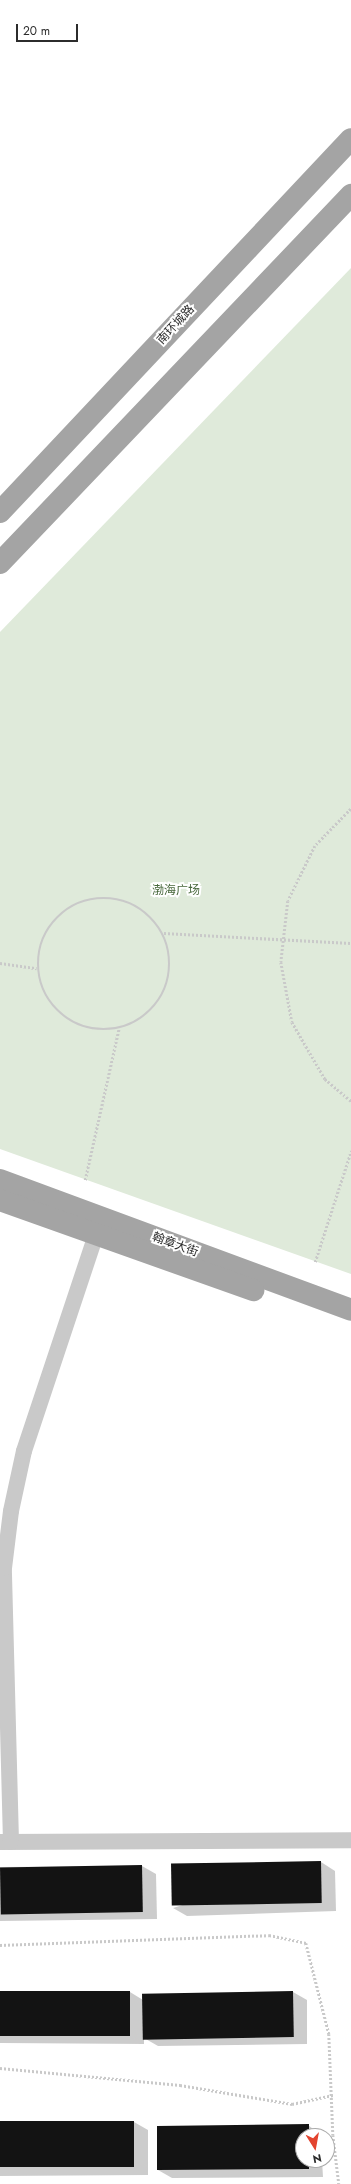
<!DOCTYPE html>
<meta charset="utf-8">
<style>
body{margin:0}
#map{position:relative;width:351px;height:2184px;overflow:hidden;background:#fff;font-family:Jost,"Noto Sans SC",sans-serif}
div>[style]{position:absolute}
.green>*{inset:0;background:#dfeada}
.shadow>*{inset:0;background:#0003}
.building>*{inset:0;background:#131313;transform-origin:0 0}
.path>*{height:2.5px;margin-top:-1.25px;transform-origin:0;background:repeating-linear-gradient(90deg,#c9c9c9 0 2px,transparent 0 4px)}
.path>.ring{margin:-1.25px;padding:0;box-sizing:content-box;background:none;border:2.5px solid #c9c9c9;border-radius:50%}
.minor>*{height:16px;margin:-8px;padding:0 8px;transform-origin:8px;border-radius:8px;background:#c9c9c9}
.primary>*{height:22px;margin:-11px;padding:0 11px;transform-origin:11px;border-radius:11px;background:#a4a4a4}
span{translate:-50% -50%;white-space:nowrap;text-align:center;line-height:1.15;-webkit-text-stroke:4px #fff;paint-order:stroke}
.street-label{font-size:12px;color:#2c2c2c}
.park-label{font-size:12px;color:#47673b}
.north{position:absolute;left:295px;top:2128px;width:40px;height:40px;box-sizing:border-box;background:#fff;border:1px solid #ababab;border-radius:50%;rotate:169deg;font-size:11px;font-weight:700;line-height:16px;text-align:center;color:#2c2c2c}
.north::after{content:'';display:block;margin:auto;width:14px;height:18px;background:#e3442f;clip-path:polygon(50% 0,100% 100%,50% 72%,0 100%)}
.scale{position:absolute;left:16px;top:24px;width:62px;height:18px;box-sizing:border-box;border:2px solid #2c2c2c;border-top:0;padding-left:5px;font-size:12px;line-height:14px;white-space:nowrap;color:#2c2c2c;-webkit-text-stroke:3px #fff;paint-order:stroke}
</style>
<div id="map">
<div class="green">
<div style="clip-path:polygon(351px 268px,351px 1274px,0 1149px,0 632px)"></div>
</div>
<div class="shadow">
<div style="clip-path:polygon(321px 1862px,335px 1871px,336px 1911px,187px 1916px,173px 1908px)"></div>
<div style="clip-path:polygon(142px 1866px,156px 1874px,157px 1919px,0 1921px,0 1867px)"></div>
<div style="clip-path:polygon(0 1992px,130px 1992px,143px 2000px,293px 1992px,307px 2000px,307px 2044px,158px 2046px,144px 2038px,144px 2044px,0 2043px)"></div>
<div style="clip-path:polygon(134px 2122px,148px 2130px,148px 2175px,0 2176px,0 2123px)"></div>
<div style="clip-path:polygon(308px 2125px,322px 2136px,303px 2136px,303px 2160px,322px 2160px,323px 2177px,172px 2178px,158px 2170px)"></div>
</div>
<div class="building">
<div style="left:321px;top:1861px;width:42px;height:150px;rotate:89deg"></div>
<div style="left:142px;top:1865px;width:47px;height:142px;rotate:89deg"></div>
<div style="left:0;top:1991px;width:130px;height:45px"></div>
<div style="left:293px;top:1991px;width:46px;height:151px;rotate:89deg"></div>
<div style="left:134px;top:2121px;width:46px;height:134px;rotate:90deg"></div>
<div style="clip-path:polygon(309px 2124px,309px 2136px,303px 2136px,303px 2160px,309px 2160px,309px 2169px,157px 2170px,157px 2126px)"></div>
</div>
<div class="path">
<div style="left:351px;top:809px;width:52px;rotate:134.2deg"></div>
<div style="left:315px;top:846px;width:61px;rotate:116.1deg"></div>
<div style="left:288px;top:901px;width:61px;rotate:96.5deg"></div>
<div style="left:281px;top:962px;width:61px;rotate:79.6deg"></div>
<div style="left:292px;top:1022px;width:66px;rotate:59.9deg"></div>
<div style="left:325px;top:1079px;width:34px;rotate:40deg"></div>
<div class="ring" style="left:38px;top:898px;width:129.5px;height:129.5px"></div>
<div style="left:164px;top:933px;width:187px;rotate:3.1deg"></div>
<div style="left:0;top:963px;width:37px;rotate:8deg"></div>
<div style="left:85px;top:1180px;width:156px;rotate:-77.4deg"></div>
<div style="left:315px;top:1262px;width:117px;rotate:-72deg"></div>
<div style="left:0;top:1945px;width:269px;rotate:-2.1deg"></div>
<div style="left:269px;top:1935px;width:38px;rotate:12deg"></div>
<div style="left:306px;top:1943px;width:94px;rotate:75.8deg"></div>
<div style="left:329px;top:2034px;width:101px;rotate:87.7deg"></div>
<div style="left:333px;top:2135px;width:49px;rotate:83deg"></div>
<div style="left:0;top:2068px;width:181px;rotate:5.4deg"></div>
<div style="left:180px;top:2085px;width:114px;rotate:9.6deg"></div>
<div style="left:292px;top:2104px;width:42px;rotate:-12.4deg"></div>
</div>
<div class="minor">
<div style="left:1px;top:1842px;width:350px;rotate:-0.3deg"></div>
<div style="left:11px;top:1842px;width:274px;rotate:-91.5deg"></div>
<div style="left:4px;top:1568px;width:57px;rotate:-83deg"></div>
<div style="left:11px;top:1511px;width:61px;rotate:-77.8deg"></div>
<div style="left:24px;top:1451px;width:229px;rotate:-71.6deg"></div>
</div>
<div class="primary">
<div style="left:0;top:512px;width:512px;rotate:-46.74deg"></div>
<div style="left:0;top:563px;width:509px;rotate:-46.35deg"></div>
<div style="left:0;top:1180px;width:374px;rotate:20.3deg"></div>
<div style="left:0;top:1200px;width:269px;rotate:19.6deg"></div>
</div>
<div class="street-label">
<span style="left:176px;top:325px;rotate:-47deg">南环城路</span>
<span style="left:175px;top:1245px;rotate:20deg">翰章大街</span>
</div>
<div class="park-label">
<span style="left:176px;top:891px">渤海广场</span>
</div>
<div class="north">N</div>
<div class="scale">20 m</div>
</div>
